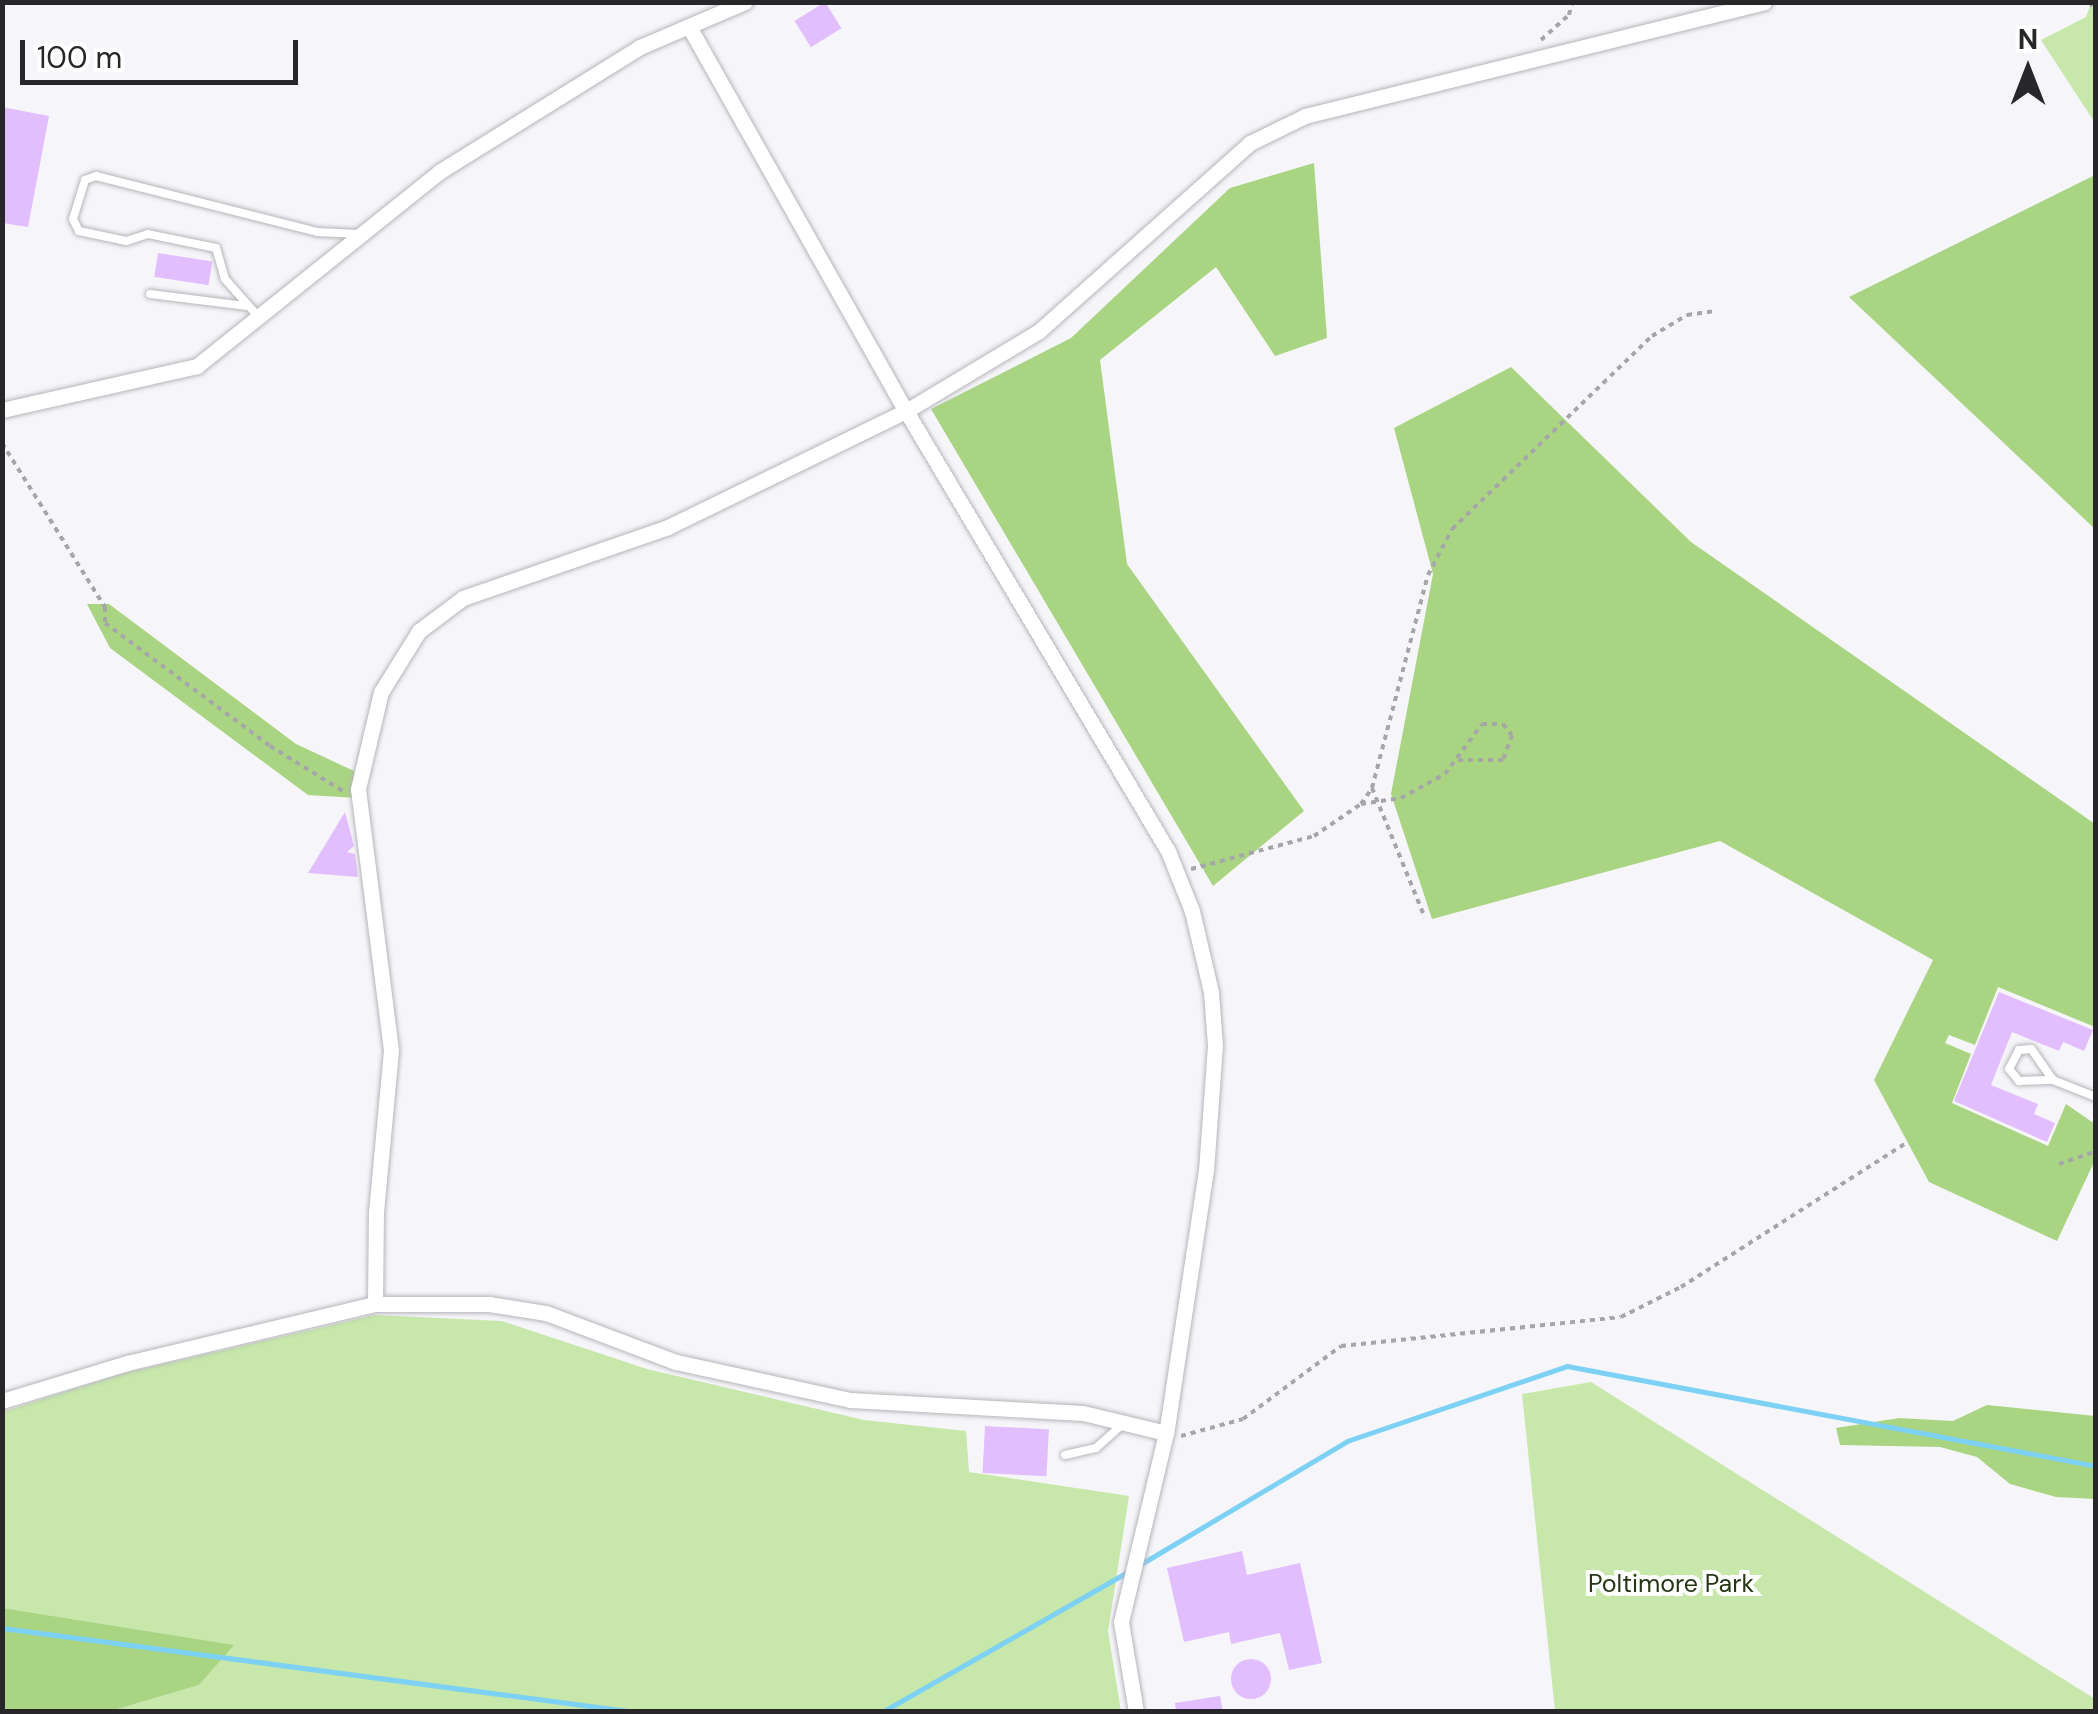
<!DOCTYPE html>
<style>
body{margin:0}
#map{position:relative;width:2098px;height:1714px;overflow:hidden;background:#f6f6fa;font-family:"DM Sans",sans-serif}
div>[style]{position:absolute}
.green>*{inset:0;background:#c7e7ab}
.forest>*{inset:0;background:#a9d482}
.stream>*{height:5px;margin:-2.5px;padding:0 2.5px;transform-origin:2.5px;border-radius:2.5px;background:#7dd1f4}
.building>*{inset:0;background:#e3befe;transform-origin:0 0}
.round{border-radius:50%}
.path>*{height:4px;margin-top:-2px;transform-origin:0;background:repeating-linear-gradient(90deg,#a6a6a9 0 5px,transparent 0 10px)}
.roads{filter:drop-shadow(0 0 2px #b5b5ba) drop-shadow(0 0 2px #b5b5ba)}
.lane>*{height:8px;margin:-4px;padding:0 4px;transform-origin:4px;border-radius:4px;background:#fff}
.street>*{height:15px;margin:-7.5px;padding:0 7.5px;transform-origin:7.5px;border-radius:7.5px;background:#fff}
span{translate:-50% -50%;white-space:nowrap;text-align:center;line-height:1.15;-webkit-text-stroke:8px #fff;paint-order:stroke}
.park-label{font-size:25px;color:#253614}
.frame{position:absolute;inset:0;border:5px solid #272729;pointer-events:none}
.north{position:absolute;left:1978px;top:20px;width:100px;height:100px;-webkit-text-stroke:8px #fff;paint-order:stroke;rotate:0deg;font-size:28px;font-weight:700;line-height:40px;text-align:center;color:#272729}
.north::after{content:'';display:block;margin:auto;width:35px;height:45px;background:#272729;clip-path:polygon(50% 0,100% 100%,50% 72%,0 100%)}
.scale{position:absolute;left:20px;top:40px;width:278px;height:45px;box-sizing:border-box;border:5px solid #272729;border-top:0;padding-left:12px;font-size:30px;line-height:35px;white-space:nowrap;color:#272729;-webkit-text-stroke:8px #fff;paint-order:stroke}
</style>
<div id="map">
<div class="green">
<div style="clip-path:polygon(2091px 3px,2096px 3px,2095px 123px,2041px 40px,2086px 17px)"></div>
<div style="clip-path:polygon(374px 1315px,502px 1321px,647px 1369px,864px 1420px,966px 1431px,969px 1472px,1129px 1496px,1108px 1631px,1121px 1711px,111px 1711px,199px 1685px,233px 1645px,3px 1608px,2px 1412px,121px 1374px)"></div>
<div style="clip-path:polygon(1591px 1382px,2095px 1699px,2095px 1711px,1555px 1711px,1522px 1394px)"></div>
</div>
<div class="forest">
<div style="clip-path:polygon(1314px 163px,1327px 338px,1275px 356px,1216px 267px,1100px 360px,1127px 564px,1304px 811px,1213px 886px,931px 409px,1071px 338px,1230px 188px)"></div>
<div style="clip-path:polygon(2095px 175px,2095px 529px,1849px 297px)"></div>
<div style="clip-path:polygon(1511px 367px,1691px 542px,2095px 824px,2095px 1027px,1998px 987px,1975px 1045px,1949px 1035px,1945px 1043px,1971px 1054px,1952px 1103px,2048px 1146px,2066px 1104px,2095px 1124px,2095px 1160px,2057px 1241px,1929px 1182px,1874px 1080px,1933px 960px,1720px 841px,1432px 919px,1391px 794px,1433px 574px,1394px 428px)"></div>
<div style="clip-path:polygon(87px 604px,109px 604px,296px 744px,354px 771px,357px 798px,308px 795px,110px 648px)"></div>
<div style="clip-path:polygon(1987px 1405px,2095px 1416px,2095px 1499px,2056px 1497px,2010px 1484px,1977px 1457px,1940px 1447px,1840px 1445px,1836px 1428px,1899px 1418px,1953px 1421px)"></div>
<div style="clip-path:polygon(2px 1608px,3px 1608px,234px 1645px,199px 1685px,111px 1711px,3px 1711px)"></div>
</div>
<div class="stream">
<div style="left:1141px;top:1564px;width:240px;rotate:-30.8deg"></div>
<div style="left:1347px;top:1441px;width:232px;rotate:-18.8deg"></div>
<div style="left:1567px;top:1366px;width:538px;rotate:10.7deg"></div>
<div style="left:2px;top:1628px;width:639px;rotate:7.56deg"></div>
<div style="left:882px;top:1712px;width:282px;rotate:-29.7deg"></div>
</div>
<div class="building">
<div style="left:825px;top:2px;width:31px;height:36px;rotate:58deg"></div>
<div style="clip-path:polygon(2px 107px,49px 116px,28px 227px,2px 223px)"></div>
<div style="left:158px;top:253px;width:55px;height:24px;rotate:9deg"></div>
<div style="clip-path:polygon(345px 812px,354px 846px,347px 852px,355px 854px,358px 877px,308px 873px)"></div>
<div style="clip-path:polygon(1999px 992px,2093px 1030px,2084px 1051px,2063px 1042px,2059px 1051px,2012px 1032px,1991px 1085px,2038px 1104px,2034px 1114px,2055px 1123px,2047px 1142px,1954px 1101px)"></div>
<div style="left:985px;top:1426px;width:64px;height:47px;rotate:3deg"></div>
<div style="clip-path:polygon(1242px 1551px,1247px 1575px,1300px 1563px,1322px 1663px,1289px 1670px,1280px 1633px,1231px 1644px,1229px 1632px,1184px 1642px,1167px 1568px)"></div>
<div class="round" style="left:1231px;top:1659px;width:40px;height:40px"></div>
<div style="clip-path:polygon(1220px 1696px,1223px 1712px,1176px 1712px,1175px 1703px)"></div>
</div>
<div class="path">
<div style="left:2090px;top:2px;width:13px;rotate:63deg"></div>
<div style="left:1541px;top:40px;width:38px;rotate:-42deg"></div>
<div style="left:1569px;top:15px;width:13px;rotate:-77deg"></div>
<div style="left:2px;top:443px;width:194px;rotate:57.9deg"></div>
<div style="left:105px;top:607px;width:16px;rotate:90deg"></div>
<div style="left:105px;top:623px;width:206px;rotate:36.7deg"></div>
<div style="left:270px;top:746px;width:86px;rotate:31.7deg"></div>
<div style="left:1372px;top:788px;width:140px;rotate:67.8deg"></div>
<div style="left:1361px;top:804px;width:40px;rotate:-8.5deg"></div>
<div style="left:1401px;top:798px;width:50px;rotate:-28.6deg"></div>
<div style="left:1445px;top:774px;width:62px;rotate:-53.5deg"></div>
<div style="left:1482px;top:724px;width:21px"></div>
<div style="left:1503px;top:724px;width:14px;rotate:51deg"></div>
<div style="left:1512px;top:735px;width:27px;rotate:110deg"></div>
<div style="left:1503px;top:760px;width:46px;rotate:180deg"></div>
<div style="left:1191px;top:869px;width:127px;rotate:-15deg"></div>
<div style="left:1314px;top:836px;width:57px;rotate:-34.2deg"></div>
<div style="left:1361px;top:804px;width:19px;rotate:-55deg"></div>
<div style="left:1372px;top:788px;width:220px;rotate:-75.3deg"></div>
<div style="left:1428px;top:575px;width:52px;rotate:-62.4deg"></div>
<div style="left:1452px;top:529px;width:278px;rotate:-44deg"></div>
<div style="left:1652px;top:336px;width:41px;rotate:-31deg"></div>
<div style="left:1687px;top:315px;width:30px;rotate:-8deg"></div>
<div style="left:2059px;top:1164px;width:39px;rotate:-19deg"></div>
<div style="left:1181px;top:1436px;width:64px;rotate:-15.3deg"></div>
<div style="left:1243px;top:1419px;width:122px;rotate:-36.7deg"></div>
<div style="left:1341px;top:1346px;width:281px;rotate:-5.9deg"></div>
<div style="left:1621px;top:1317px;width:67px;rotate:-26.6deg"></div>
<div style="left:1681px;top:1287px;width:266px;rotate:-32.6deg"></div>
</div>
<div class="roads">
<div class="lane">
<div style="left:150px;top:294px;width:98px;rotate:7.1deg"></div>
<div style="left:256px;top:314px;width:47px;rotate:-131.5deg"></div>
<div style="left:225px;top:279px;width:32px;rotate:-106deg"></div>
<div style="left:216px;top:248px;width:69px;rotate:-168.4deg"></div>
<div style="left:148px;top:234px;width:23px;rotate:162deg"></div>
<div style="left:126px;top:241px;width:48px;rotate:-168deg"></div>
<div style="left:79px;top:231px;width:13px;rotate:-117deg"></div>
<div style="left:73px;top:219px;width:41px;rotate:-72.9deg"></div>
<div style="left:85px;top:180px;width:12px;rotate:-20deg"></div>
<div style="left:96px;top:176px;width:228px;rotate:14.2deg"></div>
<div style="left:317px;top:232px;width:41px;rotate:2.8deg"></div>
<div style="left:2053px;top:1080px;width:38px;rotate:-125deg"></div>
<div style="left:2031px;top:1049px;width:12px;rotate:175deg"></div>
<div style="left:2019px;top:1050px;width:21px;rotate:118deg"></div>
<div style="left:2009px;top:1069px;width:16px;rotate:50deg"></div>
<div style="left:2019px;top:1081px;width:34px;rotate:-2deg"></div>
<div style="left:2053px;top:1080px;width:46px;rotate:21.6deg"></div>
<div style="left:1065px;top:1455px;width:32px;rotate:-13deg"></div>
<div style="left:1096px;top:1448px;width:36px;rotate:-42deg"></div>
</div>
<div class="street">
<div style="left:691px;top:30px;width:437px;rotate:60.6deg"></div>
<div style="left:906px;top:411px;width:512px;rotate:59.23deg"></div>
<div style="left:1168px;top:851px;width:65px;rotate:68.2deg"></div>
<div style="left:1192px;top:911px;width:83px;rotate:76.8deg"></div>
<div style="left:1211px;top:992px;width:53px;rotate:85.7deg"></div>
<div style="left:1215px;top:1045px;width:125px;rotate:94.1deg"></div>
<div style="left:1206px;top:1170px;width:266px;rotate:98.6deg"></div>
<div style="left:1166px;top:1433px;width:194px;rotate:103.4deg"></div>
<div style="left:1121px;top:1622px;width:91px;rotate:80.5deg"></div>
<div style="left:2px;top:410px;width:200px;rotate:-12.7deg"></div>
<div style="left:197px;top:366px;width:310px;rotate:-38.7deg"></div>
<div style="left:439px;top:172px;width:237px;rotate:-31.9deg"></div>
<div style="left:640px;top:47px;width:114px;rotate:-23.2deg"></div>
<div style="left:375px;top:1304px;width:92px;rotate:-89.4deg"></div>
<div style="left:376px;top:1212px;width:163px;rotate:-84.7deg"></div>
<div style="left:391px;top:1050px;width:263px;rotate:-97.2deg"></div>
<div style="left:358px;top:789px;width:100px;rotate:-76.7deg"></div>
<div style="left:381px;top:692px;width:72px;rotate:-58.1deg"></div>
<div style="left:419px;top:631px;width:55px;rotate:-36.9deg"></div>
<div style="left:463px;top:598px;width:217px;rotate:-19.1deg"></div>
<div style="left:668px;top:527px;width:265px;rotate:-26deg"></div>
<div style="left:906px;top:411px;width:155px;rotate:-31deg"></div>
<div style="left:1039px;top:331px;width:283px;rotate:-41.7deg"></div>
<div style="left:1250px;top:143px;width:61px;rotate:-26.1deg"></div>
<div style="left:1305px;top:116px;width:473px;rotate:-13.9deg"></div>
<div style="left:2px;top:1401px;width:131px;rotate:-16.9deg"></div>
<div style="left:127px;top:1363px;width:255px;rotate:-13.4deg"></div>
<div style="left:375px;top:1304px;width:114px"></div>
<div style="left:489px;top:1304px;width:58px;rotate:9deg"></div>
<div style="left:546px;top:1313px;width:139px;rotate:20.7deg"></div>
<div style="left:676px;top:1362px;width:178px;rotate:12.3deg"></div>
<div style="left:850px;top:1400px;width:233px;rotate:3.2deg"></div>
<div style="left:1083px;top:1413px;width:85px;rotate:13.5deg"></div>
</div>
</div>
<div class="park-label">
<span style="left:1671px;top:1584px">Poltimore Park</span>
</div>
<div class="frame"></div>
<div class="north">N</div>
<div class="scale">100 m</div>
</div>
